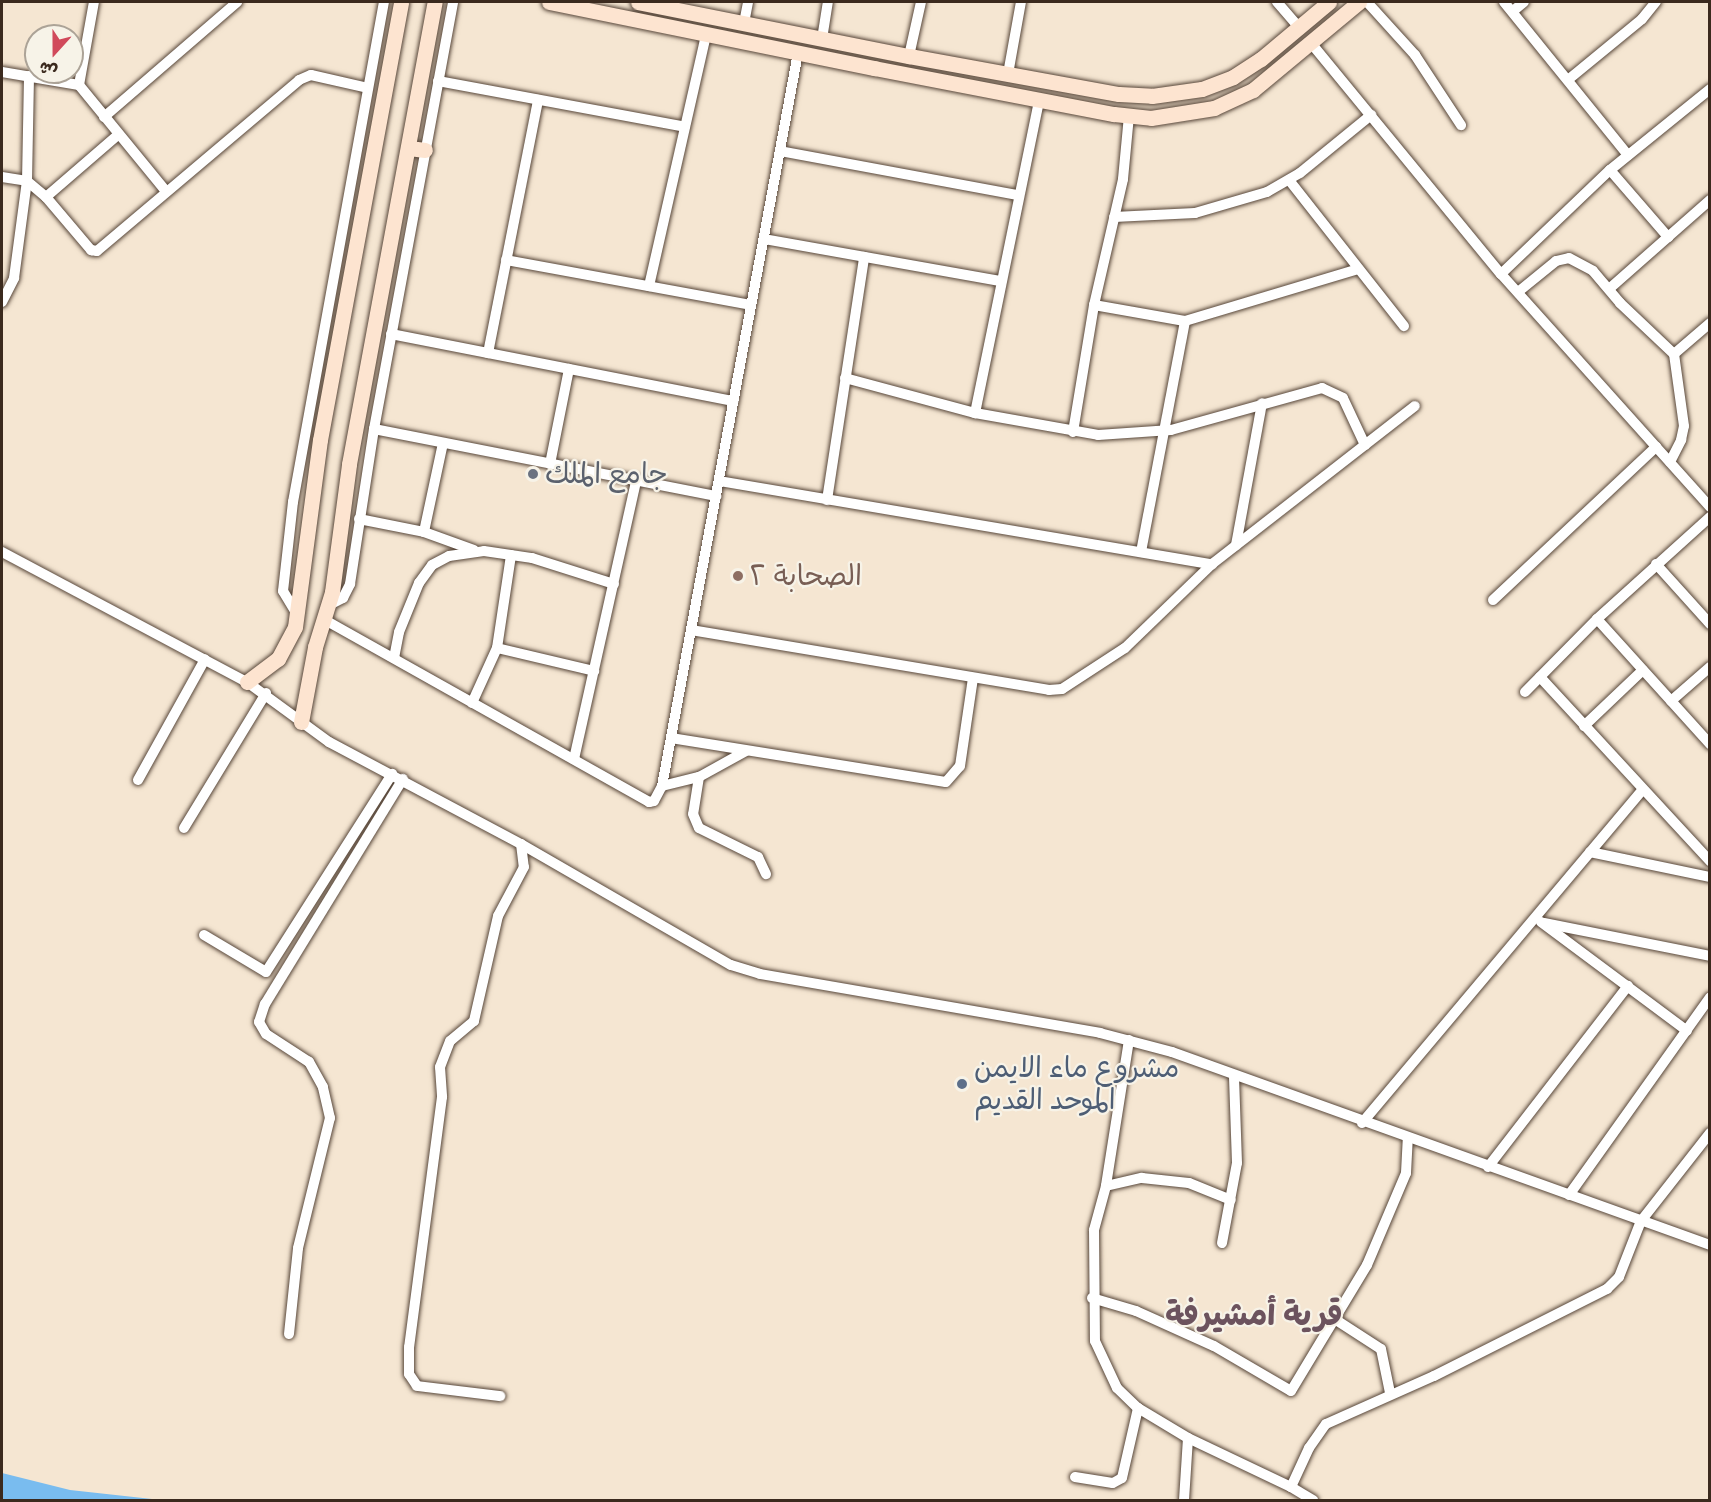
<!DOCTYPE html>
<meta charset="utf-8">
<style>
body{margin:0}
#map{position:relative;width:1711px;height:1502px;overflow:hidden;background:#f5e6d2;font-family:Caveat,"Playpen Sans Arabic",sans-serif}
div>[style]{position:absolute}
.water>*{inset:0;background:#79bcef}
.roads{filter:drop-shadow(0 0 2px #574639) drop-shadow(0 0 2px #574639)}
.street>*{height:10px;margin:-5px;padding:0 5px;transform-origin:5px;border-radius:5px;background:#fff}
.secondary>*{height:15px;margin:-7.5px;padding:0 7.5px;transform-origin:7.5px;border-radius:7.5px;background:#fde4d0}
.dots>*{width:16px;height:16px;translate:-50% -50%;box-sizing:border-box;border:3px solid #f7f3e8;border-radius:50%}
span{translate:-50% -50%;white-space:nowrap;text-align:center;line-height:1.15;-webkit-text-stroke:4.5px #f7f3e8;paint-order:stroke}
.worship-label{font-size:28px;color:#5b616d}
.left{translate:0 -50%;text-align:left}
.education-label{font-size:28px;color:#785e54}
.service-label{font-size:28px;color:#4e5e75}
.quarter-label{font-size:32px;color:#6c535e;font-weight:700}
.frame{position:absolute;inset:0;border:3px solid #3b2a1e;pointer-events:none}
.north{position:absolute;left:24px;top:24px;width:60px;height:60px;box-sizing:border-box;background:#f7f3e8;border:2px solid #aca397;border-radius:50%;rotate:201deg;font-size:16px;font-weight:700;line-height:24px;text-align:center;color:#3b2a1e}
.north::after{content:'';display:block;margin:auto;width:21px;height:27px;background:#d1495b;clip-path:polygon(50% 0,100% 100%,50% 72%,0 100%)}
</style>
<div id="map">
<div class="water">
<div style="clip-path:polygon(2px 1473px,70px 1490px,161px 1500px,2px 1500px)"></div>
</div>
<div class="roads">
<div class="street">
<div style="left:1277px;top:2px;width:35px;rotate:49deg"></div>
<div style="left:1367px;top:2px;width:72px;rotate:47.8deg"></div>
<div style="left:1415px;top:55px;width:84px;rotate:56.7deg"></div>
<div style="left:1504px;top:2px;width:197px;rotate:51deg"></div>
<div style="left:1513px;top:11px;width:14px;rotate:-39deg"></div>
<div style="left:744px;top:23px;width:21px;rotate:-79deg"></div>
<div style="left:822px;top:39px;width:37px;rotate:-81deg"></div>
<div style="left:1311px;top:43px;width:299px;rotate:50.6deg"></div>
<div style="left:1501px;top:274px;width:313px;rotate:48.1deg"></div>
<div style="left:909px;top:56px;width:55px;rotate:-77.5deg"></div>
<div style="left:2px;top:72px;width:78px;rotate:9.6deg"></div>
<div style="left:79px;top:85px;width:136px;rotate:50.7deg"></div>
<div style="left:1008px;top:74px;width:73px;rotate:-79.8deg"></div>
<div style="left:1569px;top:79px;width:94px;rotate:-39.4deg"></div>
<div style="left:1642px;top:19px;width:22px;rotate:-51deg"></div>
<div style="left:438px;top:81px;width:251px;rotate:10.5deg"></div>
<div style="left:79px;top:85px;width:84px;rotate:-79.8deg"></div>
<div style="left:104px;top:117px;width:176px;rotate:-40.8deg"></div>
<div style="left:780px;top:151px;width:241px;rotate:10.5deg"></div>
<div style="left:1610px;top:170px;width:89px;rotate:49.1deg"></div>
<div style="left:2px;top:177px;width:25px;rotate:9deg"></div>
<div style="left:27px;top:181px;width:25px;rotate:40deg"></div>
<div style="left:46px;top:197px;width:96px;rotate:-40.8deg"></div>
<div style="left:1289px;top:180px;width:186px;rotate:51.8deg"></div>
<div style="left:46px;top:197px;width:70px;rotate:49.7deg"></div>
<div style="left:91px;top:250px;width:6px;rotate:9deg"></div>
<div style="left:97px;top:251px;width:265px;rotate:-40.2deg"></div>
<div style="left:299px;top:80px;width:13px;rotate:-23deg"></div>
<div style="left:311px;top:75px;width:58px;rotate:12.8deg"></div>
<div style="left:1114px;top:217px;width:81px;rotate:-2.8deg"></div>
<div style="left:1195px;top:213px;width:75px;rotate:-16.3deg"></div>
<div style="left:1267px;top:192px;width:38px;rotate:-30deg"></div>
<div style="left:1300px;top:173px;width:92px;rotate:-39.2deg"></div>
<div style="left:764px;top:239px;width:239px;rotate:10.1deg"></div>
<div style="left:506px;top:260px;width:249px;rotate:10.4deg"></div>
<div style="left:1501px;top:274px;width:151px;rotate:-43.7deg"></div>
<div style="left:1610px;top:170px;width:129px;rotate:-39deg"></div>
<div style="left:649px;top:286px;width:257px;rotate:-77.2deg"></div>
<div style="left:1609px;top:289px;width:135px;rotate:-41.4deg"></div>
<div style="left:1518px;top:292px;width:49px;rotate:-39.2deg"></div>
<div style="left:1556px;top:261px;width:13px;rotate:-13deg"></div>
<div style="left:1569px;top:258px;width:27px;rotate:28deg"></div>
<div style="left:1593px;top:271px;width:42px;rotate:49.8deg"></div>
<div style="left:1620px;top:303px;width:74px;rotate:43.4deg"></div>
<div style="left:2px;top:302px;width:27px;rotate:-63deg"></div>
<div style="left:14px;top:278px;width:98px;rotate:-82.4deg"></div>
<div style="left:27px;top:181px;width:105px;rotate:-88.9deg"></div>
<div style="left:1094px;top:305px;width:92px;rotate:10deg"></div>
<div style="left:1185px;top:321px;width:181px;rotate:-16.7deg"></div>
<div style="left:391px;top:334px;width:349px;rotate:11.1deg"></div>
<div style="left:488px;top:353px;width:258px;rotate:-78.8deg"></div>
<div style="left:845px;top:378px;width:135px;rotate:15.1deg"></div>
<div style="left:975px;top:413px;width:125px;rotate:10.1deg"></div>
<div style="left:1098px;top:435px;width:73px;rotate:-3.9deg"></div>
<div style="left:1171px;top:430px;width:157px;rotate:-15.5deg"></div>
<div style="left:1322px;top:388px;width:23px;rotate:25deg"></div>
<div style="left:1343px;top:398px;width:52px;rotate:64.9deg"></div>
<div style="left:975px;top:413px;width:319px;rotate:-78.4deg"></div>
<div style="left:374px;top:429px;width:349px;rotate:11.1deg"></div>
<div style="left:1073px;top:432px;width:129px;rotate:-80.6deg"></div>
<div style="left:1094px;top:305px;width:129px;rotate:-77deg"></div>
<div style="left:1123px;top:179px;width:63px;rotate:-84.6deg"></div>
<div style="left:443px;top:443px;width:91px;rotate:102.1deg"></div>
<div style="left:424px;top:532px;width:53px;rotate:19.8deg"></div>
<div style="left:1670px;top:462px;width:25px;rotate:-63deg"></div>
<div style="left:1681px;top:440px;width:14px;rotate:-78deg"></div>
<div style="left:1684px;top:426px;width:73px;rotate:-97.9deg"></div>
<div style="left:1674px;top:354px;width:48px;rotate:-40.7deg"></div>
<div style="left:550px;top:464px;width:97px;rotate:-78.7deg"></div>
<div style="left:719px;top:481px;width:500px;rotate:9.6deg"></div>
<div style="left:827px;top:500px;width:246px;rotate:-81.3deg"></div>
<div style="left:359px;top:519px;width:66px;rotate:11.3deg"></div>
<div style="left:1236px;top:545px;width:144px;rotate:-79.6deg"></div>
<div style="left:2px;top:552px;width:277px;rotate:28deg"></div>
<div style="left:247px;top:682px;width:102px;rotate:36.2deg"></div>
<div style="left:329px;top:742px;width:217px;rotate:28deg"></div>
<div style="left:521px;top:844px;width:23px;rotate:83deg"></div>
<div style="left:524px;top:867px;width:55px;rotate:118deg"></div>
<div style="left:498px;top:916px;width:108px;rotate:102.9deg"></div>
<div style="left:474px;top:1021px;width:31px;rotate:140deg"></div>
<div style="left:450px;top:1041px;width:28px;rotate:111deg"></div>
<div style="left:440px;top:1067px;width:30px;rotate:86deg"></div>
<div style="left:442px;top:1097px;width:252px;rotate:97.5deg"></div>
<div style="left:409px;top:1347px;width:27px;rotate:90deg"></div>
<div style="left:409px;top:1374px;width:14px;rotate:56deg"></div>
<div style="left:417px;top:1386px;width:84px;rotate:6.9deg"></div>
<div style="left:1141px;top:552px;width:235px;rotate:-79.2deg"></div>
<div style="left:1656px;top:564px;width:81px;rotate:48deg"></div>
<div style="left:1493px;top:600px;width:224px;rotate:-43.2deg"></div>
<div style="left:329px;top:605px;width:16px;rotate:-27deg"></div>
<div style="left:343px;top:598px;width:16px;rotate:-63deg"></div>
<div style="left:350px;top:584px;width:157px;rotate:-81.2deg"></div>
<div style="left:374px;top:429px;width:434px;rotate:-79.5deg"></div>
<div style="left:298px;top:616px;width:29px;rotate:-121deg"></div>
<div style="left:283px;top:591px;width:90px;rotate:-83.6deg"></div>
<div style="left:293px;top:502px;width:508px;rotate:-79.69deg"></div>
<div style="left:1597px;top:619px;width:169px;rotate:47.9deg"></div>
<div style="left:325px;top:620px;width:372px;rotate:29.3deg"></div>
<div style="left:649px;top:802px;width:5px;rotate:-11deg"></div>
<div style="left:654px;top:801px;width:17px;rotate:-62deg"></div>
<div style="left:662px;top:786px;width:746px;rotate:-79.49deg"></div>
<div style="left:691px;top:630px;width:363px;rotate:9.5deg"></div>
<div style="left:1049px;top:690px;width:13px;rotate:-4deg"></div>
<div style="left:1062px;top:689px;width:75px;rotate:-33.1deg"></div>
<div style="left:1125px;top:648px;width:121px;rotate:-44deg"></div>
<div style="left:1212px;top:564px;width:257px;rotate:-37.9deg"></div>
<div style="left:497px;top:648px;width:100px;rotate:13.3deg"></div>
<div style="left:394px;top:658px;width:26px;rotate:-79deg"></div>
<div style="left:399px;top:632px;width:53px;rotate:-67.8deg"></div>
<div style="left:419px;top:583px;width:22px;rotate:-54deg"></div>
<div style="left:432px;top:565px;width:19px;rotate:-28deg"></div>
<div style="left:449px;top:556px;width:35px;rotate:-8deg"></div>
<div style="left:484px;top:551px;width:49px;rotate:8.3deg"></div>
<div style="left:532px;top:558px;width:86px;rotate:17.6deg"></div>
<div style="left:1540px;top:677px;width:251px;rotate:47.3deg"></div>
<div style="left:1525px;top:692px;width:103px;rotate:-45.4deg"></div>
<div style="left:1597px;top:619px;width:152px;rotate:-42.1deg"></div>
<div style="left:1671px;top:701px;width:52px;rotate:-41.1deg"></div>
<div style="left:472px;top:703px;width:60px;rotate:-65.6deg"></div>
<div style="left:497px;top:648px;width:94px;rotate:-81.4deg"></div>
<div style="left:1584px;top:726px;width:81px;rotate:-43.5deg"></div>
<div style="left:671px;top:738px;width:278px;rotate:9.1deg"></div>
<div style="left:946px;top:782px;width:21px;rotate:-49deg"></div>
<div style="left:960px;top:766px;width:89px;rotate:-81.6deg"></div>
<div style="left:574px;top:759px;width:285px;rotate:-77.4deg"></div>
<div style="left:699px;top:777px;width:37px;rotate:99deg"></div>
<div style="left:693px;top:814px;width:15px;rotate:67deg"></div>
<div style="left:699px;top:828px;width:66px;rotate:26.2deg"></div>
<div style="left:758px;top:857px;width:19px;rotate:65deg"></div>
<div style="left:138px;top:780px;width:138px;rotate:-61deg"></div>
<div style="left:662px;top:786px;width:38px;rotate:-14deg"></div>
<div style="left:699px;top:777px;width:54px;rotate:-29deg"></div>
<div style="left:184px;top:828px;width:158px;rotate:-58.7deg"></div>
<div style="left:521px;top:844px;width:242px;rotate:30deg"></div>
<div style="left:731px;top:965px;width:30px;rotate:17deg"></div>
<div style="left:760px;top:974px;width:345px;rotate:9.8deg"></div>
<div style="left:1100px;top:1033px;width:74px;rotate:14.8deg"></div>
<div style="left:1172px;top:1052px;width:572px;rotate:19.73deg"></div>
<div style="left:1590px;top:852px;width:123px;rotate:11.8deg"></div>
<div style="left:1541px;top:922px;width:182px;rotate:36.7deg"></div>
<div style="left:1544px;top:923px;width:169px;rotate:11.2deg"></div>
<div style="left:204px;top:935px;width:72px;rotate:30.8deg"></div>
<div style="left:266px;top:972px;width:235px;rotate:-57.5deg"></div>
<div style="left:1129px;top:1040px;width:148px;rotate:99deg"></div>
<div style="left:1106px;top:1186px;width:46px;rotate:105.3deg"></div>
<div style="left:1094px;top:1230px;width:111px;rotate:89.5deg"></div>
<div style="left:1095px;top:1341px;width:52px;rotate:64.9deg"></div>
<div style="left:1117px;top:1388px;width:29px;rotate:44deg"></div>
<div style="left:1138px;top:1408px;width:58px;rotate:31deg"></div>
<div style="left:1188px;top:1438px;width:114px;rotate:25.4deg"></div>
<div style="left:1291px;top:1487px;width:43px;rotate:-65.2deg"></div>
<div style="left:1309px;top:1448px;width:29px;rotate:-55deg"></div>
<div style="left:1326px;top:1424px;width:118px;rotate:-24deg"></div>
<div style="left:1434px;top:1376px;width:194px;rotate:-26.7deg"></div>
<div style="left:1607px;top:1289px;width:17px;rotate:-45deg"></div>
<div style="left:1619px;top:1277px;width:60px;rotate:-68.6deg"></div>
<div style="left:1641px;top:1221px;width:112px;rotate:-51.9deg"></div>
<div style="left:1362px;top:1123px;width:434px;rotate:-49.9deg"></div>
<div style="left:1488px;top:1167px;width:229px;rotate:-52.3deg"></div>
<div style="left:1106px;top:1186px;width:37px;rotate:-13deg"></div>
<div style="left:1142px;top:1178px;width:47px;rotate:6.1deg"></div>
<div style="left:1189px;top:1183px;width:45px;rotate:22deg"></div>
<div style="left:1569px;top:1195px;width:243px;rotate:-54.5deg"></div>
<div style="left:1222px;top:1243px;width:81px;rotate:-79.4deg"></div>
<div style="left:1237px;top:1163px;width:87px;rotate:-92deg"></div>
<div style="left:1092px;top:1298px;width:46px;rotate:16.5deg"></div>
<div style="left:1136px;top:1311px;width:85px;rotate:24.2deg"></div>
<div style="left:1214px;top:1346px;width:89px;rotate:30.3deg"></div>
<div style="left:1291px;top:1391px;width:147px;rotate:-58.9deg"></div>
<div style="left:1367px;top:1265px;width:100px;rotate:-67deg"></div>
<div style="left:1406px;top:1173px;width:35px;rotate:-87deg"></div>
<div style="left:1333px;top:1318px;width:57px;rotate:32.9deg"></div>
<div style="left:1381px;top:1349px;width:45px;rotate:78.4deg"></div>
<div style="left:289px;top:1334px;width:86px;rotate:-84deg"></div>
<div style="left:298px;top:1248px;width:134px;rotate:-76.2deg"></div>
<div style="left:330px;top:1118px;width:32px;rotate:-103deg"></div>
<div style="left:323px;top:1087px;width:29px;rotate:-119deg"></div>
<div style="left:309px;top:1062px;width:51px;rotate:-146.9deg"></div>
<div style="left:266px;top:1034px;width:14px;rotate:-120deg"></div>
<div style="left:259px;top:1022px;width:19px;rotate:-72deg"></div>
<div style="left:265px;top:1004px;width:264px;rotate:-58.5deg"></div>
<div style="left:1075px;top:1477px;width:38px;rotate:9deg"></div>
<div style="left:1113px;top:1483px;width:10px;rotate:-29deg"></div>
<div style="left:1122px;top:1478px;width:72px;rotate:-77.1deg"></div>
<div style="left:1291px;top:1487px;width:26px;rotate:31deg"></div>
<div style="left:1184px;top:1500px;width:62px;rotate:-86.3deg"></div>
</div>
<div class="secondary">
<div style="left:549px;top:2px;width:332px;rotate:11.5deg"></div>
<div style="left:874px;top:68px;width:244px;rotate:10.9deg"></div>
<div style="left:1114px;top:114px;width:37px;rotate:6deg"></div>
<div style="left:1151px;top:118px;width:64px;rotate:-9deg"></div>
<div style="left:1214px;top:108px;width:43px;rotate:-24.8deg"></div>
<div style="left:1253px;top:90px;width:138px;rotate:-39.7deg"></div>
<div style="left:638px;top:2px;width:276px;rotate:11.3deg"></div>
<div style="left:909px;top:56px;width:213px;rotate:10.3deg"></div>
<div style="left:1119px;top:94px;width:33px;rotate:3deg"></div>
<div style="left:1152px;top:96px;width:50px;rotate:-8deg"></div>
<div style="left:1202px;top:89px;width:33px;rotate:-21deg"></div>
<div style="left:1233px;top:77px;width:33px;rotate:-33deg"></div>
<div style="left:1261px;top:59px;width:89px;rotate:-40deg"></div>
<div style="left:409px;top:148px;width:16px;rotate:7deg"></div>
<div style="left:247px;top:682px;width:39px;rotate:-37deg"></div>
<div style="left:278px;top:659px;width:36px;rotate:-62deg"></div>
<div style="left:295px;top:627px;width:189px;rotate:-82.4deg"></div>
<div style="left:320px;top:440px;width:445px;rotate:-79.5deg"></div>
<div style="left:301px;top:722px;width:76px;rotate:-79.4deg"></div>
<div style="left:315px;top:647px;width:58px;rotate:-72.8deg"></div>
<div style="left:332px;top:592px;width:129px;rotate:-82.4deg"></div>
<div style="left:349px;top:464px;width:470px;rotate:-79.5deg"></div>
</div>
</div>
<div class="dots">
<div style="left:533px;top:474px;background:#6b7280"></div>
<div style="left:738px;top:576px;background:#8d6e63"></div>
<div style="left:962px;top:1084px;background:#5c6f8a"></div>
</div>
<div class="worship-label">
<span class="left" style="left:545px;top:474px">جامع الملك</span>
</div>
<div class="education-label">
<span class="left" style="left:750px;top:576px">الصحابة ٢</span>
</div>
<div class="service-label">
<span class="left" style="left:974px;top:1084px">مشروع ماء الايمن<br>الموحد القديم</span>
</div>
<div class="quarter-label">
<span style="left:1254px;top:1315px">قرية أمشيرفة</span>
</div>
<div class="frame"></div>
<div class="north">ش</div>
</div>
